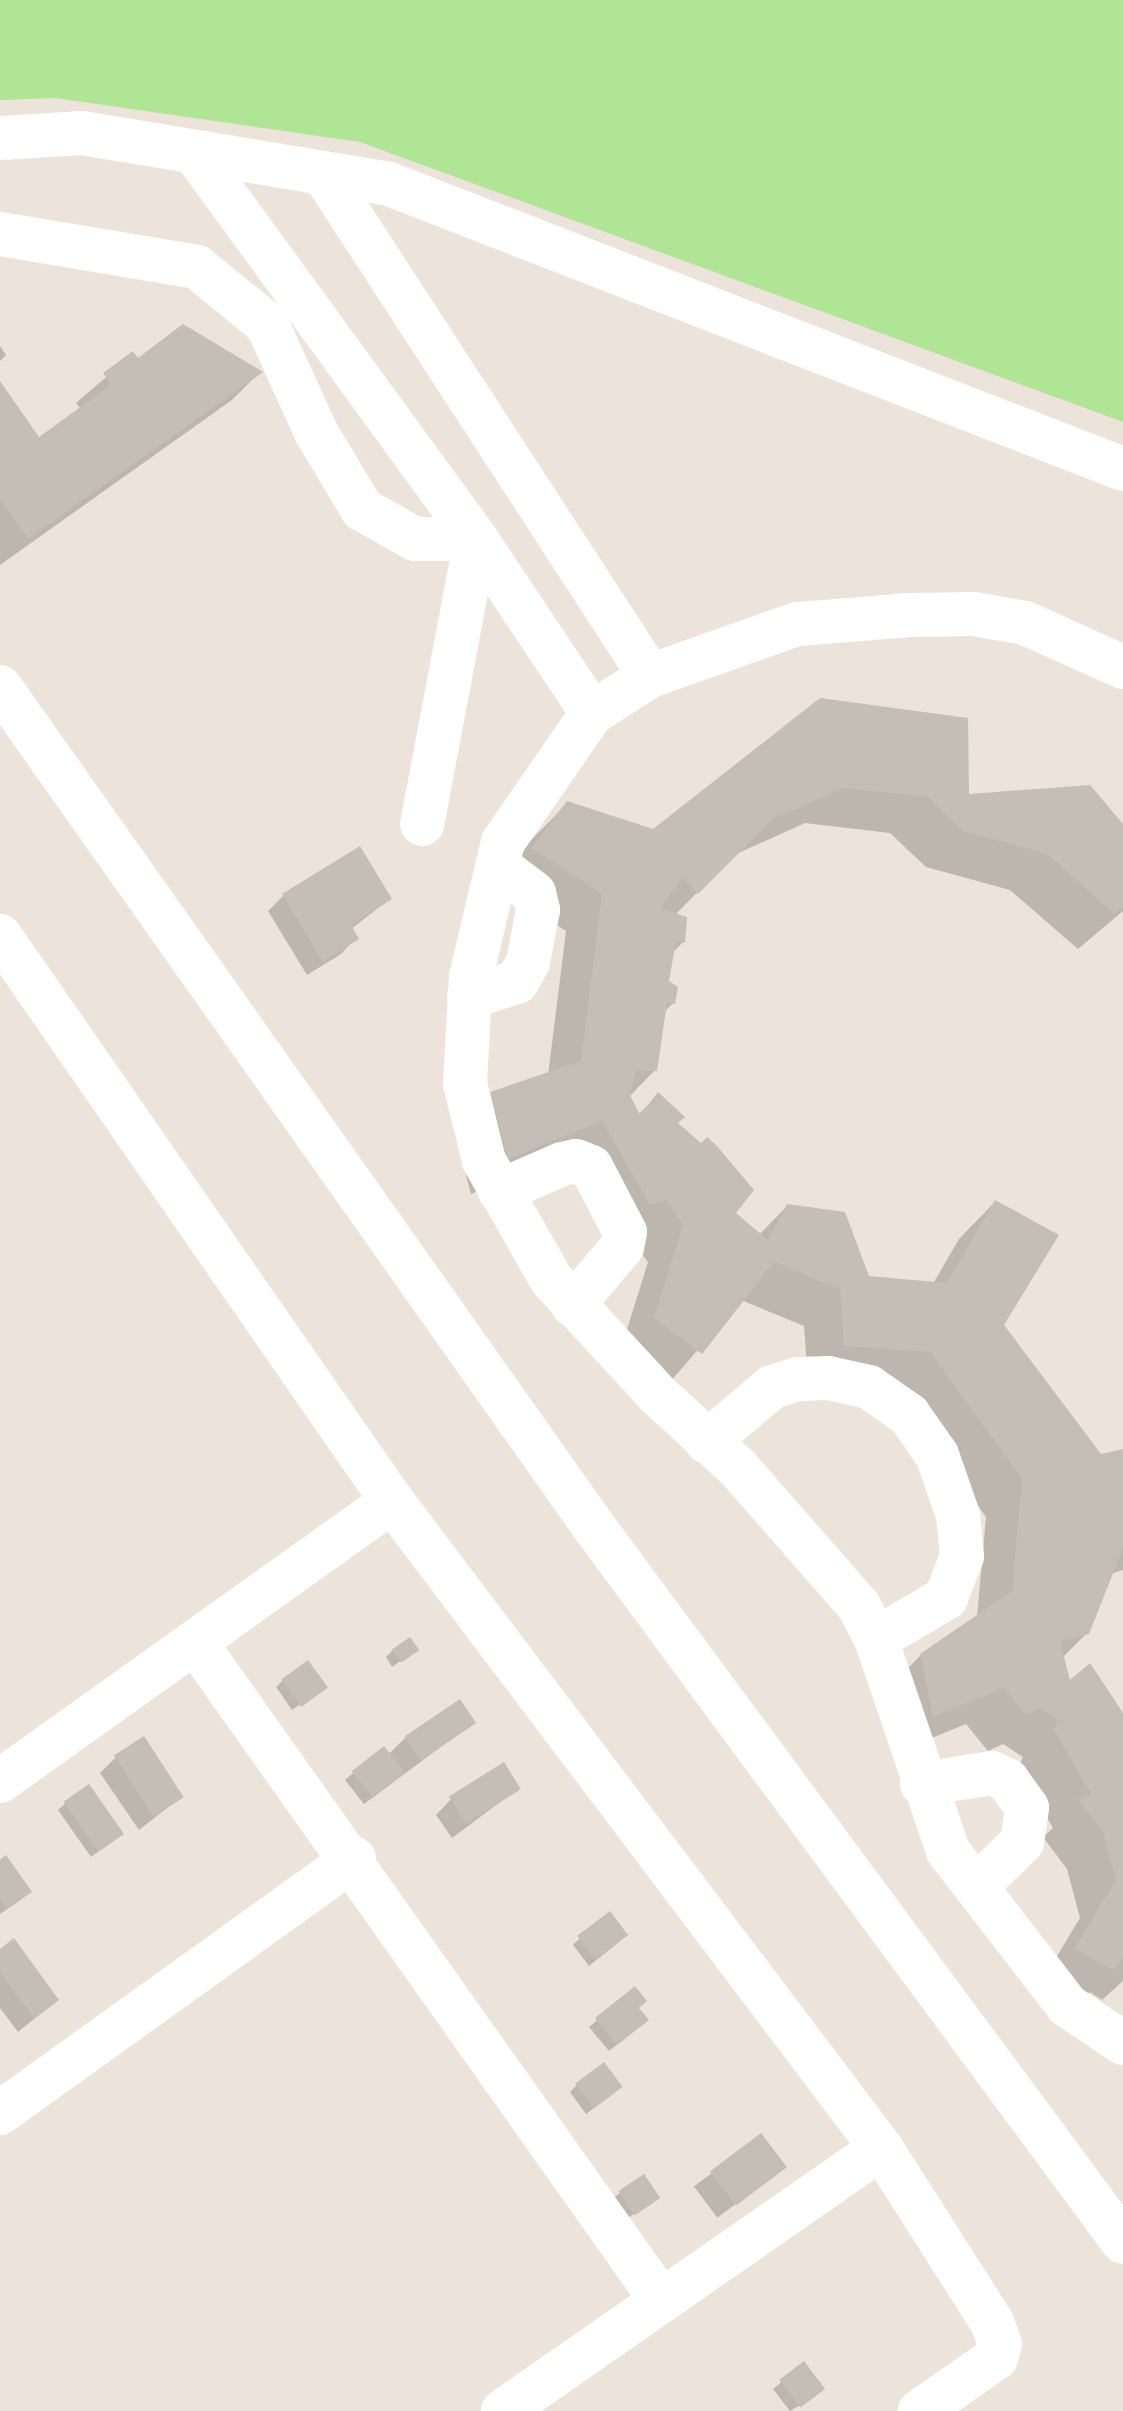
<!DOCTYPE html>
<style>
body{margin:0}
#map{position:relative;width:1123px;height:2411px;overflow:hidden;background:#ece4da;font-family:"Source Sans 3",sans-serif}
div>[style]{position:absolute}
.green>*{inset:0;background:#afe594}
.shadow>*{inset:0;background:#0003;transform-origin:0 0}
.building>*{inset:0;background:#c4beb7;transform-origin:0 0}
.minor>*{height:44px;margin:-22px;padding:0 22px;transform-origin:22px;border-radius:22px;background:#fff}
span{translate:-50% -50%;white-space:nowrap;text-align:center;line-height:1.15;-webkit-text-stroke:6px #fff;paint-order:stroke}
</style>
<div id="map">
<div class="green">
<div style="clip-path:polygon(0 0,1123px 0,1123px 422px,360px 142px,56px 98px,0 100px)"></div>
</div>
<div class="shadow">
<div style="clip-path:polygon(0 346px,6px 355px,0 361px)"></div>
<div style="clip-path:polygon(133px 354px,138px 361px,260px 372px,232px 400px,0 565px,0 385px,38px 439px,81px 409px,76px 403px)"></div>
<div style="clip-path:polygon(821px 700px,967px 796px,1123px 828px,1123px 911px,1078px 949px,1010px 890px,926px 867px,890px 833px,805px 823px,734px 855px,675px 915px,683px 942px,672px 953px,667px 982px,673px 1003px,663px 1013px,655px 1070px,629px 1097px,638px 1115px,658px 1095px,733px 1213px,759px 1235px,787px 1206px,868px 1278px,933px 1284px,959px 1239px,995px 1202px,1002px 1325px,1100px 1457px,1123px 1451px,1123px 1570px,1110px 1574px,1087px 1633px,1062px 1658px,1069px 1684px,1123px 1716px,1123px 1981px,1102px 2000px,1090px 1992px,1076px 2006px,1039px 1986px,1080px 1918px,1067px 1869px,1043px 1837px,1053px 1828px,1018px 1768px,1023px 1757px,1003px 1744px,988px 1751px,966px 1724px,897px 1752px,884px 1692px,921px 1655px,977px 1617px,986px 1517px,893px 1388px,808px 1382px,804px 1326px,741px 1300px,664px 1389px,619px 1355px,648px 1262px,565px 1156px,471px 1194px,454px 1131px,491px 1094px,548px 1075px,566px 931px,496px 885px,531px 840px,568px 803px,653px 831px)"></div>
<div style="clip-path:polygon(359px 849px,390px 899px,351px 929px,356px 938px,341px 954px,307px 975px,268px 911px,283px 896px)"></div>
<div style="clip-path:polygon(393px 1650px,416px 1650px,392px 1667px,386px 1657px)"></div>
<div style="clip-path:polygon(283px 1680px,320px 1690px,292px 1710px,276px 1687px)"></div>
<div style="clip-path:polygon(473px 1723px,364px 1804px,345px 1780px,383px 1748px,388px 1755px,405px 1738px)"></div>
<div style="clip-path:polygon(115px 1758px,181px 1797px,139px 1830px,100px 1773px)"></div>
<div style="clip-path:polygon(519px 1788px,452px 1838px,436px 1815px,451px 1799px)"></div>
<div style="clip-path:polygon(66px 1803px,122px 1834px,91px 1857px,58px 1810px)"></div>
<div style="clip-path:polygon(0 1862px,22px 1899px,0 1914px)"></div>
<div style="clip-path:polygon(580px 1938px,619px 1942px,589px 1966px,573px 1945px)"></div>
<div style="clip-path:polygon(0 1951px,57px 2000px,18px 2032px,0 2008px)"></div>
<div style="clip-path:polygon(635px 1989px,639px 2027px,609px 2051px,589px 2027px)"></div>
<div style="clip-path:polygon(577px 2085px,613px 2094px,586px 2114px,570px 2092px)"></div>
<div style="left:761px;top:2136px;width:39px;height:84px;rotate:53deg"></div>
<div style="left:644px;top:2177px;width:25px;height:39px;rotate:56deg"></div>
<div style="clip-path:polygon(804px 2364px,816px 2396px,790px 2411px,773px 2389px)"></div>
</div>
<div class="building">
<div style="clip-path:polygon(183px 324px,263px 372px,28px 539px,0 500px,0 381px,39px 437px,111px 385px,103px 373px,133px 351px,138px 358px)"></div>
<div style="clip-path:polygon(820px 698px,968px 718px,969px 794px,1090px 785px,1123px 824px,1123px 907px,1115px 914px,1047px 854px,963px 831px,927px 797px,843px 788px,773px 819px,698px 894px,683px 877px,660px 908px,687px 917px,685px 943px,676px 941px,669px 981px,678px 987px,675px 1004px,667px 1003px,657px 1071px,636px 1071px,630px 1095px,640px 1115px,658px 1092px,685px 1117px,678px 1123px,701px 1143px,707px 1137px,716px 1145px,754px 1190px,736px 1213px,768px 1240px,787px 1204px,845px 1212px,869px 1276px,947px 1283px,995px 1200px,1059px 1235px,1004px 1325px,1101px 1454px,1123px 1449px,1123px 1548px,1089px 1634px,1060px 1641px,1070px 1680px,1090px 1663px,1123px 1713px,1123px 1958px,1114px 1970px,1074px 1949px,1116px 1880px,1103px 1832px,1078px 1799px,1091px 1794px,1054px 1730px,1058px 1720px,1040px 1708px,1025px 1715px,1004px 1688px,933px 1717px,920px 1654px,1012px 1591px,1022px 1479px,930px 1352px,844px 1346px,840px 1289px,774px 1262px,702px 1354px,654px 1318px,683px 1225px,666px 1200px,650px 1205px,602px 1121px,508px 1159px,490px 1092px,581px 1061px,602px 894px,531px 848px,567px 801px,653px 829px)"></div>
<div style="clip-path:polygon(360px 846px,392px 899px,351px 925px,359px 939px,323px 962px,282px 894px)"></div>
<div style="left:410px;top:1637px;width:16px;height:22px;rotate:55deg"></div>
<div style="left:308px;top:1660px;width:34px;height:33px;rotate:54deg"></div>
<div style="left:460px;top:1699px;width:29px;height:67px;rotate:56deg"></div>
<div style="left:144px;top:1736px;width:73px;height:36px;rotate:57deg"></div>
<div style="left:384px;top:1746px;width:34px;height:41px;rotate:52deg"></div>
<div style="left:504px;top:1762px;width:32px;height:65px;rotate:58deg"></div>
<div style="left:89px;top:1784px;width:61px;height:31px;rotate:55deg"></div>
<div style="clip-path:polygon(6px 1855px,32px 1892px,7px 1909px,0 1899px,0 1860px)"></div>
<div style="left:610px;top:1911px;width:30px;height:41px;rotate:53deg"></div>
<div style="clip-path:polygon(14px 1938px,59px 2000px,34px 2019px,0 1973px,0 1949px)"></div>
<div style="clip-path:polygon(635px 1986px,647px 2001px,639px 2008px,649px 2020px,617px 2045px,595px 2018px)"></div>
<div style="left:604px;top:2062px;width:31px;height:36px;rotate:53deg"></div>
<div style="left:761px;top:2133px;width:43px;height:64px;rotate:53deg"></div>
<div style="left:644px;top:2174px;width:29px;height:31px;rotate:56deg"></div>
<div style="left:804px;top:2361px;width:35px;height:31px;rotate:53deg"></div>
</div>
<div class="minor">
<div style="left:0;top:138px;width:82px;rotate:-3.5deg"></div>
<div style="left:82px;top:133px;width:311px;rotate:9.4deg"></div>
<div style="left:389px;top:184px;width:787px;rotate:21.22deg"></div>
<div style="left:194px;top:152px;width:479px;rotate:53.9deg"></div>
<div style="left:476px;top:539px;width:209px;rotate:56.3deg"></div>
<div style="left:323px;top:173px;width:600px;rotate:56.97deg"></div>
<div style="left:0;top:234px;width:200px;rotate:9.5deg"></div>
<div style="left:197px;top:267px;width:90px;rotate:39.2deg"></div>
<div style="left:267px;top:324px;width:119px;rotate:65.6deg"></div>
<div style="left:316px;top:432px;width:90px;rotate:59.1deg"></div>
<div style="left:362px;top:509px;width:61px;rotate:29.5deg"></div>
<div style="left:415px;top:539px;width:61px"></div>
<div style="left:476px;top:539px;width:290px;rotate:100.7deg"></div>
<div style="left:1123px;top:667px;width:107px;rotate:-155.8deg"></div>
<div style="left:1025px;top:623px;width:52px;rotate:-170deg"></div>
<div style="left:974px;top:614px;width:64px;rotate:179.1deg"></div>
<div style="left:910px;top:615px;width:113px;rotate:175.4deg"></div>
<div style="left:797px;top:624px;width:156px;rotate:160.5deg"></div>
<div style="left:650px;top:676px;width:69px;rotate:147.5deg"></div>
<div style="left:592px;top:713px;width:157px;rotate:124.6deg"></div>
<div style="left:503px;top:842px;width:138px;rotate:103.4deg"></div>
<div style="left:471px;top:976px;width:107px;rotate:93.2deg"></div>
<div style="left:465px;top:1083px;width:80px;rotate:76.3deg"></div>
<div style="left:484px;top:1161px;width:136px;rotate:60.4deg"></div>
<div style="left:551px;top:1279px;width:161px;rotate:47.3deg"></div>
<div style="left:660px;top:1397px;width:105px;rotate:42.3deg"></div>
<div style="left:738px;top:1468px;width:184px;rotate:48.8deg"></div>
<div style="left:859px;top:1606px;width:37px;rotate:63deg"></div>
<div style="left:876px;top:1639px;width:224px;rotate:71.2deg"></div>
<div style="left:948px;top:1851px;width:196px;rotate:52.3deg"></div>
<div style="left:1068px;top:2006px;width:66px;rotate:33.9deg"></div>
<div style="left:0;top:687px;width:1029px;rotate:54.73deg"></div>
<div style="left:594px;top:1527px;width:889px;rotate:53.5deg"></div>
<div style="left:0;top:936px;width:688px;rotate:55.25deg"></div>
<div style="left:392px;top:1501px;width:811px;rotate:52.92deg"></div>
<div style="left:881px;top:2148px;width:206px;rotate:57.5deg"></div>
<div style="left:992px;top:2322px;width:23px;rotate:70deg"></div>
<div style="left:1000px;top:2344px;width:15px;rotate:106deg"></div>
<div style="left:996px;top:2358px;width:93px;rotate:145.1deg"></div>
<div style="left:469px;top:997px;width:50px;rotate:-17.4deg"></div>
<div style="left:517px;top:982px;width:23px;rotate:-61deg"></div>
<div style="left:528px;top:962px;width:53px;rotate:-79.1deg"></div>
<div style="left:538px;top:910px;width:17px;rotate:-103deg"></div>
<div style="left:534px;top:893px;width:46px;rotate:-142.9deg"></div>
<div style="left:500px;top:1191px;width:68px;rotate:-23.5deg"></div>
<div style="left:562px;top:1164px;width:14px;rotate:-12deg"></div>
<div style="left:576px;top:1161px;width:16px;rotate:22deg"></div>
<div style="left:591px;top:1167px;width:73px;rotate:62.4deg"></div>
<div style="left:625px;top:1232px;width:15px;rotate:101deg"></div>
<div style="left:622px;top:1247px;width:76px;rotate:130.2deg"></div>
<div style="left:707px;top:1442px;width:85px;rotate:-40.2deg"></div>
<div style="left:772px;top:1387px;width:27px;rotate:-17deg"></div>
<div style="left:798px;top:1379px;width:30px;rotate:-2deg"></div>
<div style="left:828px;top:1378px;width:42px;rotate:12.4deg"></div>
<div style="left:869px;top:1387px;width:49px;rotate:35deg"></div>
<div style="left:909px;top:1415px;width:49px;rotate:55deg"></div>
<div style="left:937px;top:1455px;width:64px;rotate:70.7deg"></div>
<div style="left:958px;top:1515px;width:41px;rotate:84.4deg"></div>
<div style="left:962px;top:1556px;width:45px;rotate:110.9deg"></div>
<div style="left:946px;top:1598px;width:81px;rotate:149.6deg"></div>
<div style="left:195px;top:1642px;width:806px;rotate:54.69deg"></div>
<div style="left:0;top:1781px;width:482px;rotate:-35.5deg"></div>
<div style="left:922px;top:1784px;width:71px;rotate:-8.9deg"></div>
<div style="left:992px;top:1773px;width:17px;rotate:25deg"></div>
<div style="left:1007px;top:1780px;width:34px;rotate:54deg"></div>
<div style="left:1027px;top:1808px;width:34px;rotate:98deg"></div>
<div style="left:1022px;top:1842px;width:64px;rotate:135.6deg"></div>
<div style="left:0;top:2113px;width:436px;rotate:-35.7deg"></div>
<div style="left:503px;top:2411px;width:460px;rotate:-34.8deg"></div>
</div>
</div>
